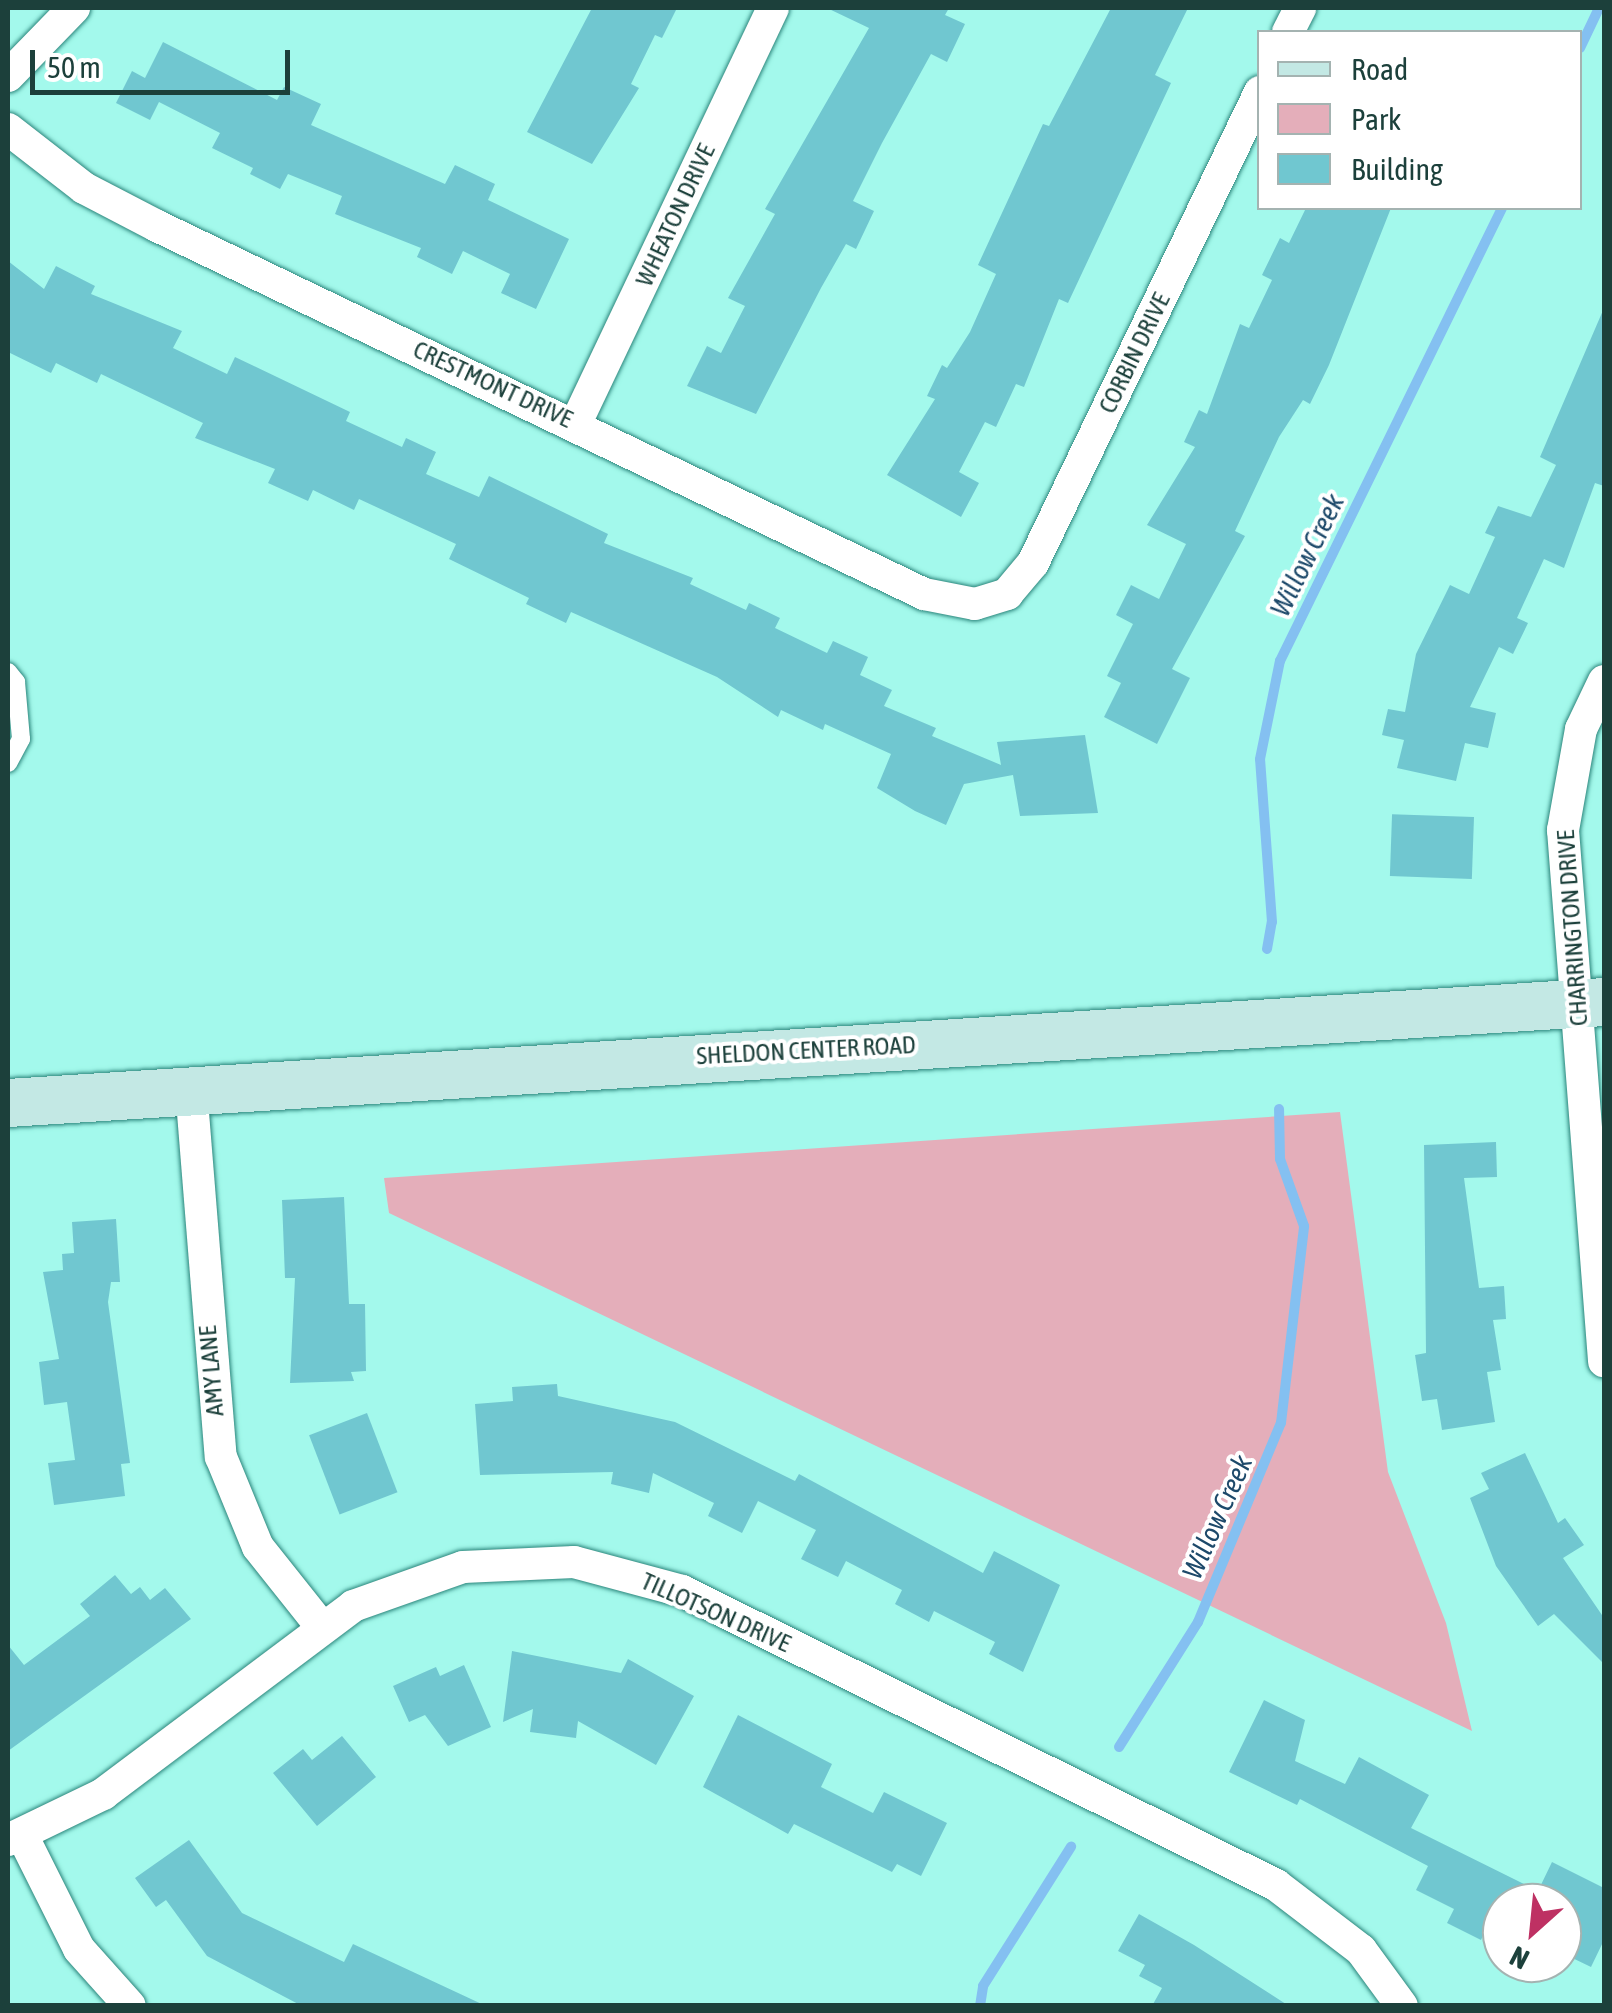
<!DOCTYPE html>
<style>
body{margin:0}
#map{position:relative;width:1612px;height:2013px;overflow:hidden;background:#a3f9ec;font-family:"Asap Condensed",sans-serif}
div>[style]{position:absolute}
.green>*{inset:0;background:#e4aeba}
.stream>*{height:10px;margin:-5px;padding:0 5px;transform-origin:5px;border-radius:5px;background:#84c0f1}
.building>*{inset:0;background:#70c7d0;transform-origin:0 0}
.roads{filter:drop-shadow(0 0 2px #2b857b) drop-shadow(0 0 2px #2b857b)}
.service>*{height:18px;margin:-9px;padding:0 9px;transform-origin:9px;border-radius:9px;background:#fff}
.minor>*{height:32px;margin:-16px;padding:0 16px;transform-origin:16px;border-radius:16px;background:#fff}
.secondary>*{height:48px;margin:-24px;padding:0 24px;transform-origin:24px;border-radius:24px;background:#c3e8e4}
span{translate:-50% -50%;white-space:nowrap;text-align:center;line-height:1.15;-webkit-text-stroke:8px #fff;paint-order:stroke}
.street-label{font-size:25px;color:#1c403b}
.water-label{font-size:28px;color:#1d496a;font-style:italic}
.frame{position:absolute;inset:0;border:10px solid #1c403b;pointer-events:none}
.legend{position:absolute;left:1257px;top:30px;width:325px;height:180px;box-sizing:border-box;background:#fff;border:2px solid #a4b3b1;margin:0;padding:12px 18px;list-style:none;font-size:30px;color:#1c403b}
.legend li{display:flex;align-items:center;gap:20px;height:50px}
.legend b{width:50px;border:2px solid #a4b3b1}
.north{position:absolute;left:1482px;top:1883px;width:100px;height:100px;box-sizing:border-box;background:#fff;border:2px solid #a4b3b1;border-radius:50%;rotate:207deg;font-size:28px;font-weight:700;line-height:40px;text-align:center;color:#1c403b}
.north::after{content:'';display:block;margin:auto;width:35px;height:45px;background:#be3163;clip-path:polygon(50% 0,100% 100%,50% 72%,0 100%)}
.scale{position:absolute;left:30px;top:50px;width:260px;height:45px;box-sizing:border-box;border:5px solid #1c403b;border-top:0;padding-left:12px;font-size:30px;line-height:35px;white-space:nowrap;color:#1c403b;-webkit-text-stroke:8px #fff;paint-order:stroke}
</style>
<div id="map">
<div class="green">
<div style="clip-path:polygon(1340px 1112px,1388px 1472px,1446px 1623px,1472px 1731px,389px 1213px,384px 1178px)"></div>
</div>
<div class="stream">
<div style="left:1580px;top:48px;width:44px;rotate:-64.6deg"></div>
<div style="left:1267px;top:949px;width:27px;rotate:-80deg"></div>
<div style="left:1272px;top:922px;width:163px;rotate:-94.2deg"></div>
<div style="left:1260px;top:759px;width:100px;rotate:-78.5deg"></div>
<div style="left:1280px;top:661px;width:504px;rotate:-63.89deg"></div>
<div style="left:1119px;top:1747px;width:148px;rotate:-57.7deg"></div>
<div style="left:1198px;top:1622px;width:216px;rotate:-67.4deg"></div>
<div style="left:1281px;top:1423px;width:198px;rotate:-83.3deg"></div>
<div style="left:1304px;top:1226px;width:71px;rotate:-109.7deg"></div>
<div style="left:1280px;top:1159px;width:50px;rotate:-91.1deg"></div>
<div style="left:980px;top:2006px;width:20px;rotate:-81deg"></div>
<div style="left:983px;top:1986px;width:165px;rotate:-57.7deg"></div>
</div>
<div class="building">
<div style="clip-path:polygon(592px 8px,677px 8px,662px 38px,655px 35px,631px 84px,639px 88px,592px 164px,527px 132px)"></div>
<div style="clip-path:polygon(827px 8px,949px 8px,945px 15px,965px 24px,947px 62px,931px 54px,882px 143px,853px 201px,874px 211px,856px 249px,846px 244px,821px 288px,756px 414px,687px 386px,707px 346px,721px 353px,745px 306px,728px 298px,775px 214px,765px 209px,869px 28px)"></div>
<div style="clip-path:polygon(1111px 8px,1188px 8px,1155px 75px,1171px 83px,1068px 303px,1059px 299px,1024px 387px,1016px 384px,996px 427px,985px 422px,959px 472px,979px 483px,961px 517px,887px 475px,935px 399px,927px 396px,942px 365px,947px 368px,970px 332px,996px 274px,978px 265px,1043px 124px,1049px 126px)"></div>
<div style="clip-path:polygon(163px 42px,277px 100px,284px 87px,321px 104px,311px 125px,445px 184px,455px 165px,495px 184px,488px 200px,569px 239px,536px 309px,501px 293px,510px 274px,463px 251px,452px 274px,417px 257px,421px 248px,335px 214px,342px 196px,288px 174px,280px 189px,250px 174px,253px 168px,212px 148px,220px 133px,159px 102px,150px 120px,116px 103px,132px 71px,145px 78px)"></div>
<div style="clip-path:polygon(1306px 208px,1391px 208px,1329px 365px,1310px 404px,1303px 400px,1279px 437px,1235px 531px,1245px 536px,1172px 669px,1190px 678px,1157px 744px,1104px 717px,1121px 683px,1107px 676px,1133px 624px,1116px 615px,1131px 585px,1159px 599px,1186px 544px,1147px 525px,1195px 447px,1184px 442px,1199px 410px,1207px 414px,1240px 324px,1249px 328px,1272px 280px,1262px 275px,1280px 238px,1289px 243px)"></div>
<div style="clip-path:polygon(8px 261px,44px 289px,56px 266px,95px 286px,91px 294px,182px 331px,173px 348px,227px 374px,235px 357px,350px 412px,346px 421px,402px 447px,406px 438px,436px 452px,426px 474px,479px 497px,489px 476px,608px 534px,604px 543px,693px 578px,690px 584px,746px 610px,749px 603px,780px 618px,775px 628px,827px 653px,833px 641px,868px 657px,860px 675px,892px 690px,884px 706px,936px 728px,932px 736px,1001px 765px,997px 742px,1085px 735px,1098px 813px,1020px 816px,1013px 775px,964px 784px,946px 825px,915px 811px,877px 788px,891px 754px,825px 724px,823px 730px,781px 710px,778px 717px,717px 677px,571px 612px,566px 623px,526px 604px,529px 598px,449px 559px,456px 544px,359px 499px,354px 510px,313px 490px,308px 501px,268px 483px,275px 469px,195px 438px,203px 423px,101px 374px,97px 383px,56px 363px,51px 373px,8px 352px)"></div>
<div style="clip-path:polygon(1604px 308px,1604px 486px,1595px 483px,1564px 568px,1544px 559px,1517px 618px,1528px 623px,1513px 654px,1499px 647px,1470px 707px,1496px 713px,1488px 748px,1465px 743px,1456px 781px,1397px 768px,1404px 740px,1382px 735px,1388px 709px,1405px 712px,1416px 654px,1450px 585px,1469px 594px,1495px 537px,1485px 533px,1498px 506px,1531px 517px,1556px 465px,1540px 457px)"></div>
<div style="left:1474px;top:817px;width:62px;height:82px;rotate:92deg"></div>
<div style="clip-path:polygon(1496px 1142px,1497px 1177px,1464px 1178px,1479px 1288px,1504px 1286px,1506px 1319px,1493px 1320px,1501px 1370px,1487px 1372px,1495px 1422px,1442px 1430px,1437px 1399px,1422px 1401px,1415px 1355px,1426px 1353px,1424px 1145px)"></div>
<div style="clip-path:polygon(344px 1197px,349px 1304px,365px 1304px,366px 1371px,351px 1372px,354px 1381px,290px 1383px,295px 1278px,285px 1278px,282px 1200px)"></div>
<div style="clip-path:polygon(116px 1219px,120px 1282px,111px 1282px,108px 1302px,130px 1463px,121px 1464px,125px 1496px,54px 1505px,48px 1463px,75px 1460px,67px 1402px,44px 1405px,39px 1362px,59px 1359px,43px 1272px,63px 1270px,62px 1254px,74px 1253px,72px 1222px)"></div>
<div style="clip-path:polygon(557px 1384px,558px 1396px,675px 1422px,795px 1481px,799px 1474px,983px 1573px,994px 1551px,1060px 1585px,1023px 1672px,989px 1654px,995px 1642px,934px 1611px,929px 1622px,895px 1604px,902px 1590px,846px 1561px,838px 1577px,801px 1559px,816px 1530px,758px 1501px,742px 1533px,708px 1516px,714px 1503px,653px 1473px,649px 1493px,611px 1484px,613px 1472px,480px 1475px,475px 1404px,513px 1401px,512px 1387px)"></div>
<div style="left:367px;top:1413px;width:85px;height:62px;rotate:69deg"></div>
<div style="clip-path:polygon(1525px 1453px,1558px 1523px,1565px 1518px,1584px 1545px,1563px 1558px,1604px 1618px,1604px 1664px,1554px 1614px,1538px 1626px,1496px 1566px,1470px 1498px,1489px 1489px,1481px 1473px)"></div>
<div style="clip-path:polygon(115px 1575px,131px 1594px,140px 1587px,150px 1600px,165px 1588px,191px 1619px,8px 1751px,8px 1645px,24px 1665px,90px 1616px,80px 1604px)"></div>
<div style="clip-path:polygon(512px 1651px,621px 1673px,628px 1659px,694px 1696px,656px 1765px,578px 1721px,576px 1738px,530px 1732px,533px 1709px,503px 1722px)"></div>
<div style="clip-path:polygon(464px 1665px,491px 1727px,448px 1746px,425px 1715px,409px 1722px,393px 1686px,436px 1667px,440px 1676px)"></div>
<div style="clip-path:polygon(1264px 1700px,1305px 1720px,1295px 1761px,1345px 1784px,1359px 1757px,1429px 1795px,1411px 1828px,1538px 1891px,1552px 1862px,1604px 1888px,1604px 1940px,1591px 1967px,1562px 1953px,1562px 1903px,1499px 1903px,1481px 1940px,1447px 1923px,1454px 1909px,1416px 1890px,1428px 1866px,1300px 1799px,1297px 1805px,1229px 1772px)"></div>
<div style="clip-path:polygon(738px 1715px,832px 1764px,821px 1787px,873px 1813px,884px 1792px,947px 1823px,921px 1876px,897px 1864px,892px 1872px,794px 1824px,788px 1834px,703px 1787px)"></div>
<div style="clip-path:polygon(342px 1736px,376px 1777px,317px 1826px,273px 1773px,303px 1749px,312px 1760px)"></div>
<div style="clip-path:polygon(189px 1840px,242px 1913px,344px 1962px,353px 1944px,486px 2006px,302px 2006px,207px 1956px,166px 1900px,156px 1907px,135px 1878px)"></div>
<div style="clip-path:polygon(1139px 1914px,1194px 1945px,1289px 2006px,1152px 2006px,1162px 1988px,1139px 1976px,1145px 1965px,1118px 1951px)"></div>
</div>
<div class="roads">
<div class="service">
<div style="left:8px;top:672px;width:13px;rotate:51deg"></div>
<div style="left:16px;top:682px;width:57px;rotate:85deg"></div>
<div style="left:21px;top:739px;width:27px;rotate:118deg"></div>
</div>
<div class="minor">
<div style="left:1288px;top:32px;width:27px;rotate:-63deg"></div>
<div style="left:8px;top:76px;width:95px;rotate:-45.9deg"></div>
<div style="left:8px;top:129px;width:96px;rotate:37.8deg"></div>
<div style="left:84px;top:188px;width:82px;rotate:27.5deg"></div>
<div style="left:157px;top:226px;width:851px;rotate:25.63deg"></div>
<div style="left:924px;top:594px;width:52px;rotate:11.1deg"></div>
<div style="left:975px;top:604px;width:34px;rotate:-17deg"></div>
<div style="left:1007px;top:594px;width:40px;rotate:-50deg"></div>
<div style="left:1033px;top:563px;width:523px;rotate:-64.27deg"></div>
<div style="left:576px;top:423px;width:459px;rotate:-64.6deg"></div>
<div style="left:1604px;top:681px;width:53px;rotate:115.6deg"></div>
<div style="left:1581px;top:729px;width:103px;rotate:100.1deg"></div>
<div style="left:1563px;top:830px;width:533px;rotate:85.58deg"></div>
<div style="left:191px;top:1088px;width:370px;rotate:85.4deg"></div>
<div style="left:221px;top:1457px;width:97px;rotate:67.7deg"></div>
<div style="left:258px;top:1547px;width:100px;rotate:51.5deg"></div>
<div style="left:22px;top:1835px;width:127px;rotate:63.4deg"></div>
<div style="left:79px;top:1949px;width:76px;rotate:48.2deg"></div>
<div style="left:8px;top:1840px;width:106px;rotate:-25.8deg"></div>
<div style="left:103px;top:1794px;width:313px;rotate:-36.9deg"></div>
<div style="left:353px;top:1606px;width:117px;rotate:-19.5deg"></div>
<div style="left:463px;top:1567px;width:111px;rotate:-2.6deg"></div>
<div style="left:574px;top:1562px;width:112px;rotate:15deg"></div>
<div style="left:682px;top:1591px;width:663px;rotate:26.33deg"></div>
<div style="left:1276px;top:1885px;width:107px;rotate:37.4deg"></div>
<div style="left:1361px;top:1950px;width:69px;rotate:53.8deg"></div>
</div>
<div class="secondary">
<div style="left:8px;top:1103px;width:1599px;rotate:-3.62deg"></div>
</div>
</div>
<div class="street-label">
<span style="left:675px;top:215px;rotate:-65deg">WHEATON DRIVE</span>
<span style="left:1134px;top:353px;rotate:-64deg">CORBIN DRIVE</span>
<span style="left:493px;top:384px;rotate:25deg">CRESTMONT DRIVE</span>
<span style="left:1572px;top:928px;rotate:-94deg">CHARRINGTON DRIVE</span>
<span style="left:806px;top:1050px;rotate:-3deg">SHELDON CENTER ROAD</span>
<span style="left:211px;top:1371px;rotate:-95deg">AMY LANE</span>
<span style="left:716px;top:1612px;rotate:24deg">TILLOTSON DRIVE</span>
</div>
<div class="water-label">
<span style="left:1307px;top:555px;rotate:-64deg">Willow Creek</span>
<span style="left:1217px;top:1517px;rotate:-66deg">Willow Creek</span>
</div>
<div class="frame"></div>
<ul class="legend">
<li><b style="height:12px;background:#c3e8e4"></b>Road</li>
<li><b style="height:28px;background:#e4aeba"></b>Park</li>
<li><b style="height:28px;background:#70c7d0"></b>Building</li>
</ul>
<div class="north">N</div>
<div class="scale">50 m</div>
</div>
